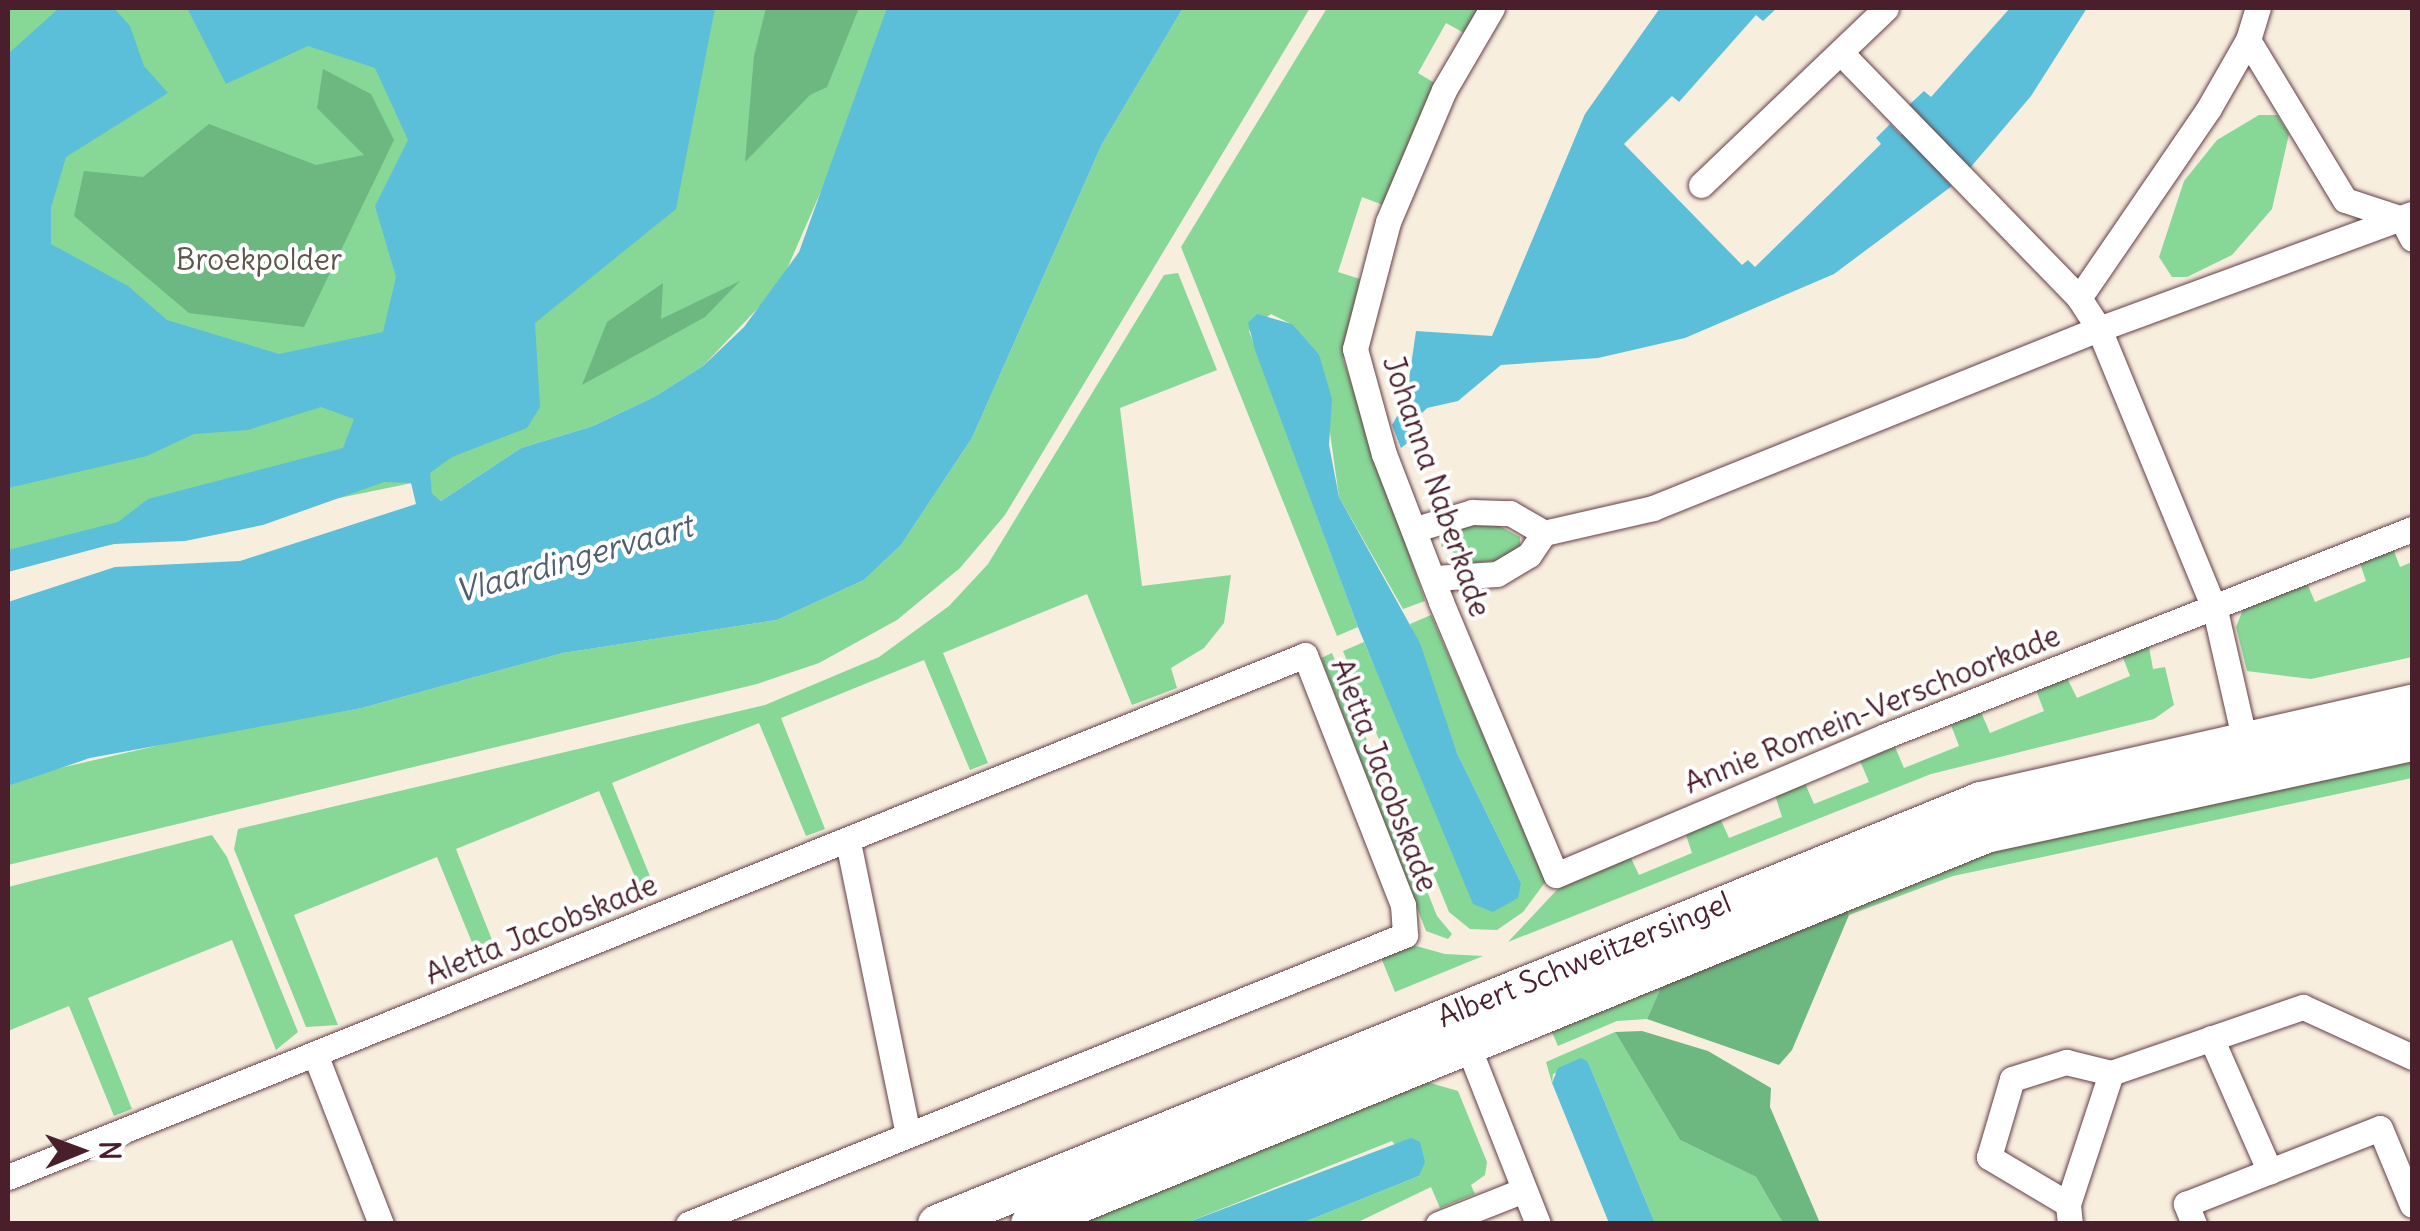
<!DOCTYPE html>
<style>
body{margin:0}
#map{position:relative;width:2420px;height:1231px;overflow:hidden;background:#f8eede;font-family:Delius,sans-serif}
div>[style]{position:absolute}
.green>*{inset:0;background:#87d797}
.forest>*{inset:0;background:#6db880}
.water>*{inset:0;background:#5bbfda}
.roads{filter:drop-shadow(0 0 2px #643e46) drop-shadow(0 0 2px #643e46)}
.street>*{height:25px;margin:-12.5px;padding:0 12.5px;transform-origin:12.5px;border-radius:12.5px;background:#fff}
.secondary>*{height:38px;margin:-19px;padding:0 19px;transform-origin:19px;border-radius:19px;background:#fff}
span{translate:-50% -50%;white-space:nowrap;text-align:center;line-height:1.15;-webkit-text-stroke:8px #fff;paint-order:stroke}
.park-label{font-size:30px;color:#5c564b}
.street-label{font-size:30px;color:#4a1f2b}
.water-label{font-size:32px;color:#515f71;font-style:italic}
.frame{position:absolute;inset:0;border:10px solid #4a1f2b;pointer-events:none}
.north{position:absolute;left:30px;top:1101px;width:100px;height:100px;-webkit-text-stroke:8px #fff;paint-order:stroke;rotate:89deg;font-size:28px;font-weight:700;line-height:40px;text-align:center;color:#4a1f2b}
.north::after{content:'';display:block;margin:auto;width:35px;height:45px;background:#4a1f2b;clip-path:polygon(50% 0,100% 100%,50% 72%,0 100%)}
</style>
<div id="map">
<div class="green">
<div style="clip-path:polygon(8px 8px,901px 8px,780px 285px,703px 366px,654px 397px,593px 426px,521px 448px,441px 501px,432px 493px,429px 474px,412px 483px,8px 566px)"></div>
<div style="clip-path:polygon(1183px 8px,1310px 8px,1005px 515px,960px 568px,897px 620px,819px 663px,757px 684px,8px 865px,8px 786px,51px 770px,208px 734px,362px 708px,563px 653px,777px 620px,864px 580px,901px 545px,972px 438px,1102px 144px)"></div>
<div style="clip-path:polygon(1327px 8px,1483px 8px,1466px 34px,1446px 23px,1418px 73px,1438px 85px,1383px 205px,1362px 197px,1338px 272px,1360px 279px,1343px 359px,1425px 601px,1403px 609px,1339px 497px,1319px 354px,1291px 324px,1271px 314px,1249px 331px,1358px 627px,1337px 636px,1181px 247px)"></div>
<div style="clip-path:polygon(2259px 115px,2277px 115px,2289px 134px,2272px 209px,2232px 255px,2187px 277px,2172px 277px,2159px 257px,2184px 181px,2217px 140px)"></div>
<div style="clip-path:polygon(1178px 273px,1217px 370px,1120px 408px,1142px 586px,1231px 575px,1224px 623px,1204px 648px,1171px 668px,1177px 688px,1132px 705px,1087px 594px,943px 653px,988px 763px,970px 770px,924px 660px,781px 718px,825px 829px,806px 836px,759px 723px,612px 783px,658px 896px,645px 901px,599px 791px,456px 849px,500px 960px,482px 967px,437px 857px,294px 915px,338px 1025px,306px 1027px,234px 849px,238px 829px,765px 705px,879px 657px,949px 606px,988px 564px,1164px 275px)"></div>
<div style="clip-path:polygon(1490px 521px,1520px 537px,1520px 546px,1501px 560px,1473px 563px,1441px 546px,1445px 529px)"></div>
<div style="clip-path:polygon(2392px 546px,2400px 567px,2412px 562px,2412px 657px,2311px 679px,2247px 671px,2236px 627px,2244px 607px,2306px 581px,2315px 602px,2366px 581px,2359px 560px)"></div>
<div style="clip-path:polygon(1431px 615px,1546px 881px,1523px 912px,1497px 930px,1470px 929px,1449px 912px,1343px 651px,1364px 642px,1404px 734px,1521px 883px,1457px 753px,1410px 624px)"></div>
<div style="clip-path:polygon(2158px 641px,2149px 647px,2153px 669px,2165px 667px,2174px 705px,2154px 719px,1931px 774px,1508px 942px,1567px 879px,1629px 854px,1639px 875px,1692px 853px,1685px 832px,1720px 818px,1729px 838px,1782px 817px,1775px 795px,1805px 783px,1814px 804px,1869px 782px,1860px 761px,1895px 747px,1904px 768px,1959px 746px,1951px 725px,1981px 712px,1990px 733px,2044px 711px,2036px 690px,2067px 678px,2077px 698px,2130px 676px,2122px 655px)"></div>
<div style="clip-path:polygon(1332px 653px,1437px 916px,1452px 934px,1448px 939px,1426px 931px,1321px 658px)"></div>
<div style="clip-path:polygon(2412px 752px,2412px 778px,1953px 876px,1849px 915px,1845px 903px,1984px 849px)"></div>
<div style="clip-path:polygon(212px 835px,227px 857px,298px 1032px,276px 1050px,232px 940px,88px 998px,132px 1109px,114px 1116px,69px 1006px,8px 1031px,8px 887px)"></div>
<div style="clip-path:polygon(1409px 944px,1445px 954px,1483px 956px,1395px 992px,1380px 955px)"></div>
<div style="clip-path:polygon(1666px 976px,1647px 1019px,1617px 1021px,1558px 1046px,1548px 1023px)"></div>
<div style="clip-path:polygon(1615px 1032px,1680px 1140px,1756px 1177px,1783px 1223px,1655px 1223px,1588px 1062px,1553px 1074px,1552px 1083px,1546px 1062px)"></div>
<div style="clip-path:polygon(1427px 1082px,1458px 1091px,1487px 1162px,1485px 1175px,1471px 1185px,1475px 1194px,1440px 1208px,1431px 1187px,1356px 1223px,1302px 1223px,1419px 1176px,1392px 1141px,1186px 1223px,1055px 1224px)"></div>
</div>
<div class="forest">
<div style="clip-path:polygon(766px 8px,859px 8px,827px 87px,810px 95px,745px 162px,754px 56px)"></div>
<div style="clip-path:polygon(323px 69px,371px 94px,394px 140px,304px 327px,189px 313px,74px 216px,84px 171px,143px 177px,209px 124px,316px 165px,364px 155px,317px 108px)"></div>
<div style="clip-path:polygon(740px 281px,705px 317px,582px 385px,607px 322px,663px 283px,661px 319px)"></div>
<div style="clip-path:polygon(1845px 903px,1849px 915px,1792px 1050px,1779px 1065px,1647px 1019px,1666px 976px)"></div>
<div style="clip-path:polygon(1642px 1031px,1708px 1051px,1771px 1088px,1770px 1107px,1820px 1223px,1783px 1223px,1756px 1177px,1680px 1140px,1615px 1032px)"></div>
</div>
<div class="water">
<div style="clip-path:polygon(59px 8px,114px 8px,130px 26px,144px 66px,168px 93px,66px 157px,51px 208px,51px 244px,128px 286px,167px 320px,279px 354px,383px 332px,396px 277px,375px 206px,408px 140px,375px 68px,308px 46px,226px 84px,187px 8px,715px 8px,676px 209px,535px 323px,540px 407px,527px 428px,452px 457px,430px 473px,432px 493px,441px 501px,521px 448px,593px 426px,654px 397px,703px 366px,744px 327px,799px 252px,887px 8px,1183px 8px,1102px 144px,972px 438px,901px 545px,864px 580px,777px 620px,563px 653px,362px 708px,90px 758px,8px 786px,8px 602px,115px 567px,240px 561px,416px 504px,411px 483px,384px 482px,263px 525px,185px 541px,113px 544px,8px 572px,8px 550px,118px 522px,148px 499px,343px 448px,354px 419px,321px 407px,248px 430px,194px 434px,147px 456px,8px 488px,8px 54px)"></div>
<div style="clip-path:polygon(1660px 8px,1777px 8px,1763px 21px,1756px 15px,1679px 102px,1672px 96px,1624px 144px,1742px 265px,1748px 260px,1755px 267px,1881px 144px,1876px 138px,1890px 124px,1901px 135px,1911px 126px,1920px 116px,1909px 105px,1924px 91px,1931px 97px,2010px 8px,2087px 8px,2031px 96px,1970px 168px,1960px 157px,1941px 175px,1952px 186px,1834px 274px,1685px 338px,1598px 358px,1501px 365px,1458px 401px,1427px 408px,1412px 423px,1416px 436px,1401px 448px,1392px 425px,1406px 400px,1416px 331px,1492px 336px,1585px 114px)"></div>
<div style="clip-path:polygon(1257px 314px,1292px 324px,1319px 354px,1332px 399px,1329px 445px,1339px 497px,1420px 643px,1457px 753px,1521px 883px,1518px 898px,1493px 912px,1473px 904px,1358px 627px,1255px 350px,1248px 323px)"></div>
<div style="clip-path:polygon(1581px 1058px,1588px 1062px,1655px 1223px,1609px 1223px,1552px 1083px,1558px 1068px)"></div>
<div style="clip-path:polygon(1411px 1138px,1420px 1142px,1425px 1162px,1419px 1176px,1302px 1223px,1186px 1223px)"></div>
</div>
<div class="roads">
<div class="street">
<div style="left:1492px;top:8px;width:95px;rotate:120.3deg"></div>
<div style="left:1444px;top:90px;width:143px;rotate:113deg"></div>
<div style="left:1388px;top:222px;width:131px;rotate:104.6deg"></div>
<div style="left:1355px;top:349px;width:109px;rotate:74.6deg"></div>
<div style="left:1384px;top:454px;width:159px;rotate:68.9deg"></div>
<div style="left:1441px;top:602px;width:296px;rotate:67.2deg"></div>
<div style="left:1556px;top:875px;width:357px;rotate:-22.9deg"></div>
<div style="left:1885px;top:736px;width:566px;rotate:-21.44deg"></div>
<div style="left:2248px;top:40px;width:187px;rotate:58.8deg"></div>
<div style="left:2345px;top:200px;width:60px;rotate:18.4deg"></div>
<div style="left:2402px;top:219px;width:22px;rotate:63deg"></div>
<div style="left:1841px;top:53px;width:342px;rotate:45.8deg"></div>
<div style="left:2079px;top:298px;width:37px;rotate:57deg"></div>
<div style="left:2099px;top:329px;width:304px;rotate:67.6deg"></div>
<div style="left:2215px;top:610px;width:149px;rotate:77.2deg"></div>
<div style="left:1701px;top:185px;width:256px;rotate:-43.7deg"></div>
<div style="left:2079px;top:298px;width:230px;rotate:-55.6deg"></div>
<div style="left:2209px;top:108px;width:78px;rotate:-60.2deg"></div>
<div style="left:2248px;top:40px;width:34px;rotate:-73deg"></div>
<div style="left:1416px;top:529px;width:59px;rotate:-16.9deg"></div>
<div style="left:1472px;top:512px;width:38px;rotate:2deg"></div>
<div style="left:1510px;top:513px;width:39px;rotate:30deg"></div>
<div style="left:1435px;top:578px;width:62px;rotate:-3.7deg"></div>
<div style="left:1497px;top:574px;width:37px;rotate:-31deg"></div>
<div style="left:1529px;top:555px;width:27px;rotate:-56deg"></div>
<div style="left:1544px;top:533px;width:112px;rotate:-12.9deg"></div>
<div style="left:1653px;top:508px;width:481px;rotate:-21.9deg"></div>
<div style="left:2099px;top:329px;width:333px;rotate:-20.2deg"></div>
<div style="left:848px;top:842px;width:298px;rotate:78.4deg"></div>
<div style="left:1462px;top:1031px;width:207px;rotate:68.5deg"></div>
<div style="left:2211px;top:1038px;width:146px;rotate:66.2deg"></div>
<div style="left:315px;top:1054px;width:182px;rotate:68.8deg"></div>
<div style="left:8px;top:1177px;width:1398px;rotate:-21.92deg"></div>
<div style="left:1305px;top:655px;width:269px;rotate:68.6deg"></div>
<div style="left:1403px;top:905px;width:30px;rotate:86deg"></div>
<div style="left:1405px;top:935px;width:773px;rotate:158.05deg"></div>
<div style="left:2068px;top:1204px;width:92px;rotate:-149.3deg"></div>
<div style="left:1989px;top:1157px;width:81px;rotate:-73.6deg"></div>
<div style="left:2012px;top:1079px;width:57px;rotate:-17.5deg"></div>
<div style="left:2066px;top:1062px;width:46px;rotate:13.7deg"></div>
<div style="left:1438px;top:1224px;width:92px;rotate:-21.6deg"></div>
<div style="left:2070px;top:1224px;width:20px;rotate:-96deg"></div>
<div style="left:2068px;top:1204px;width:138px;rotate:-71.8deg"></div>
<div style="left:2111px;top:1073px;width:203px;rotate:-19deg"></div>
<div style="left:2303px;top:1007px;width:120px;rotate:24.6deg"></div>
<div style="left:2194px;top:1224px;width:22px;rotate:-112deg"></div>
<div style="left:2186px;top:1204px;width:208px;rotate:-21.4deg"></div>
<div style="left:2380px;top:1128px;width:83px;rotate:67.4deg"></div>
</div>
<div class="secondary">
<div style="left:937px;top:1224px;width:1126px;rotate:-22.06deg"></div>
<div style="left:1981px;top:801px;width:442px;rotate:-12.7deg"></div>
<div style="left:1030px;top:1224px;width:1032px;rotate:-22.19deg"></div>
<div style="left:1986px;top:834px;width:436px;rotate:-12.2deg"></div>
</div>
</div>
<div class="park-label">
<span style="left:259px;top:259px">Broekpolder</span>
</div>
<div class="street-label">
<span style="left:1437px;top:486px;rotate:71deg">Johanna Naberkade</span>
<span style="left:1872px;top:709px;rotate:-22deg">Annie Romein-Verschoorkade</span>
<span style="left:1385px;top:775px;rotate:69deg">Aletta Jacobskade</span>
<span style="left:541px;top:929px;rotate:-22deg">Aletta Jacobskade</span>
<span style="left:1584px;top:959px;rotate:-22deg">Albert Schweitzersingel</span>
</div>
<div class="water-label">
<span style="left:574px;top:559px;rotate:-16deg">Vlaardingervaart</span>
</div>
<div class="frame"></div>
<div class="north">N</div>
</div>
